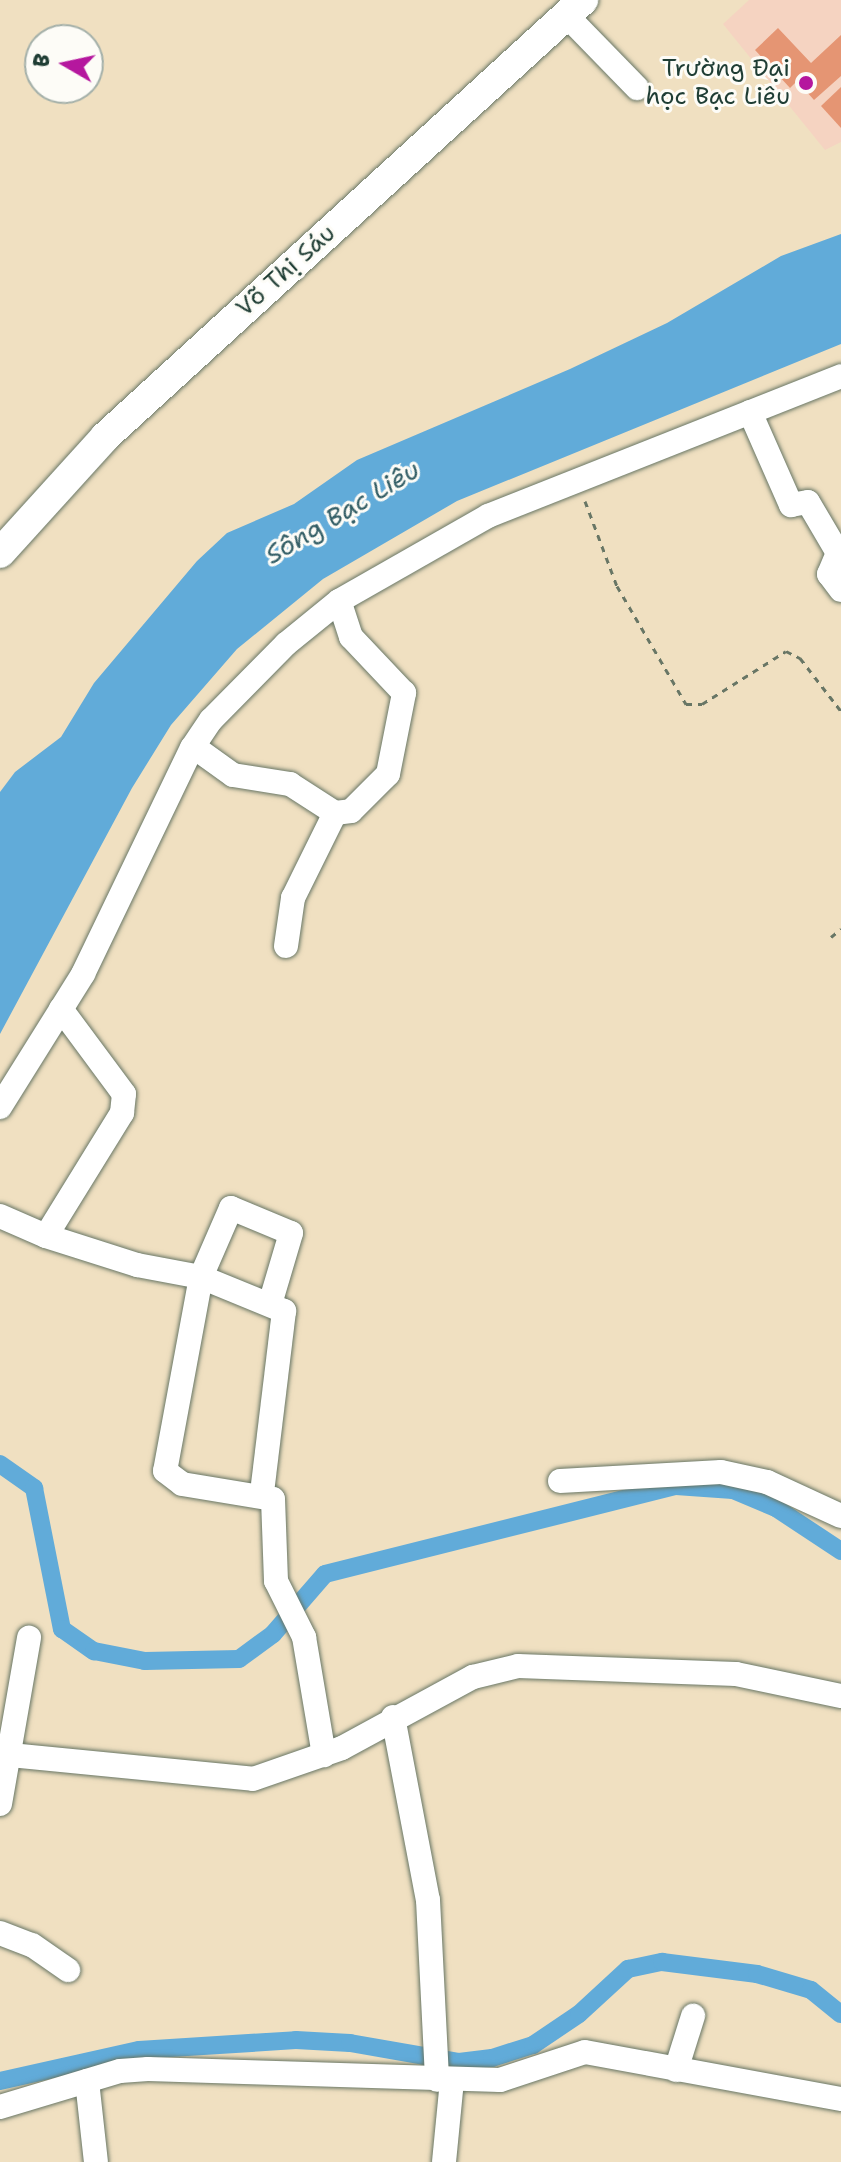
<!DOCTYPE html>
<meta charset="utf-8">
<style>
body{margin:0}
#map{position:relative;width:841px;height:2162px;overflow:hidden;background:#f0e0c1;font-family:"Shantell Sans",sans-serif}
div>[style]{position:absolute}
.built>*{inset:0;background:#f5d3c1}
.water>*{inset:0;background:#61abd9}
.canal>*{height:18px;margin:-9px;padding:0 9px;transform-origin:9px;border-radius:9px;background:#61abd9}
.building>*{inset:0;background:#e59573}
.path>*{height:3px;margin-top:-1.5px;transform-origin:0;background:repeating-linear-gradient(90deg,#687665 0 6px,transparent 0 12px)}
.roads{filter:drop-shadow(0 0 2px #687665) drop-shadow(0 0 2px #687665)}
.minor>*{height:24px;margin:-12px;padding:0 12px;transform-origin:12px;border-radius:12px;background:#fff}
.major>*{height:30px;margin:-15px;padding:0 15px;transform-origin:15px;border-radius:15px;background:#fff}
.dots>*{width:22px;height:22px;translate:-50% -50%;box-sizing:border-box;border:4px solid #fdfcf7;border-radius:50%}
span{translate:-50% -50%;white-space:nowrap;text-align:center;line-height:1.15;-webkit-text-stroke:6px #fdfcf7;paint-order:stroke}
.poi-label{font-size:24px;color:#1f3d34}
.right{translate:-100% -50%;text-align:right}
.street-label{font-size:24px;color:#1f3d34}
.water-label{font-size:26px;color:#335e66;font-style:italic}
.north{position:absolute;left:24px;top:24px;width:80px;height:80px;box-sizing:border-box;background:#fdfcf7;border:2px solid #a4b0a9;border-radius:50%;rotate:279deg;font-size:22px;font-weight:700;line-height:32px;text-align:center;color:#1f3d34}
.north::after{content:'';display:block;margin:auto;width:28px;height:36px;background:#b5179e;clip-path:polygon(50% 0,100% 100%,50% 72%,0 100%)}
</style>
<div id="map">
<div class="built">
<div style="clip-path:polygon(749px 0,841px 0,841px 142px,825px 150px,723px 24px)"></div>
</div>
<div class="water">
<div style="clip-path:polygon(841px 234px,841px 344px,457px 501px,323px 579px,237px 649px,171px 725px,132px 788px,0 1034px,0 792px,15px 772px,61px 737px,94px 683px,197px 561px,227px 533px,294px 504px,357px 460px,570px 369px,667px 323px,781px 256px)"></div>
</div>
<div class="canal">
<div style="left:0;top:1464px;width:42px;rotate:35.2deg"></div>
<div style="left:34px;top:1488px;width:144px;rotate:78.8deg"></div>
<div style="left:62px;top:1629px;width:39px;rotate:35deg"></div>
<div style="left:94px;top:1651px;width:52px;rotate:11.1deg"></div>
<div style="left:145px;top:1661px;width:94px;rotate:-1.2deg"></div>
<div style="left:239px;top:1659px;width:42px;rotate:-36.3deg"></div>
<div style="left:273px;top:1634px;width:79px;rotate:-49.1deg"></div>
<div style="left:325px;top:1574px;width:362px;rotate:-14.1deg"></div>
<div style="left:676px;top:1486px;width:57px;rotate:4deg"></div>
<div style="left:733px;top:1490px;width:47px;rotate:22.7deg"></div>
<div style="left:776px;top:1508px;width:78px;rotate:33.5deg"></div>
<div style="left:0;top:2081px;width:142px;rotate:-12.6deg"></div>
<div style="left:139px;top:2050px;width:157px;rotate:-3.6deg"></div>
<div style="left:296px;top:2040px;width:54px;rotate:3.2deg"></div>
<div style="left:350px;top:2043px;width:111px;rotate:9.9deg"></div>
<div style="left:459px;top:2062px;width:33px;rotate:-7deg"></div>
<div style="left:492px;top:2058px;width:43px;rotate:-17.6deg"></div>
<div style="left:533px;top:2045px;width:55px;rotate:-34deg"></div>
<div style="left:579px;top:2014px;width:67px;rotate:-42.6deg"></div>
<div style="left:628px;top:1969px;width:35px;rotate:-12deg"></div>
<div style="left:662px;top:1962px;width:96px;rotate:7.2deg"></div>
<div style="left:757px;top:1974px;width:56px;rotate:16.5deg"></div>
<div style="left:811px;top:1990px;width:38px;rotate:39deg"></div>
</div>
<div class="building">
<div style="clip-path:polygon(778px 28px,811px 63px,841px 35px,841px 76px,814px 100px,797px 81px,790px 88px,755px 50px)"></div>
<div style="clip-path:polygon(841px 87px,841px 128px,821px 106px)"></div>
</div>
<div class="path">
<div style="left:585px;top:501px;width:91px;rotate:69.4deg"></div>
<div style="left:617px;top:586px;width:137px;rotate:59.7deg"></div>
<div style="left:686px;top:704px;width:16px"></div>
<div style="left:702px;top:704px;width:99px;rotate:-32.2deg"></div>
<div style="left:786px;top:651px;width:16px;rotate:27deg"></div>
<div style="left:800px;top:658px;width:67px;rotate:52.3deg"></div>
<div style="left:831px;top:937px;width:13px;rotate:-39deg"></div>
</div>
<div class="roads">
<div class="minor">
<div style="left:566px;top:15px;width:102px;rotate:45.8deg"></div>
<div style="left:750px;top:412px;width:102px;rotate:66.2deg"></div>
<div style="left:791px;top:505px;width:17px;rotate:-10deg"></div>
<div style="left:808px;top:502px;width:59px;rotate:59.5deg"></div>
<div style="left:838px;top:553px;width:23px;rotate:113deg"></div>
<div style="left:829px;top:574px;width:20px;rotate:53deg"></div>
<div style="left:194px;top:747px;width:48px;rotate:35.7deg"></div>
<div style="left:233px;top:775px;width:58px;rotate:9deg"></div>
<div style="left:290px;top:784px;width:54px;rotate:32.8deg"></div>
<div style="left:335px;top:813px;width:16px;rotate:-7deg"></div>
<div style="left:351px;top:811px;width:52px;rotate:-45deg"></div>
<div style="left:388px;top:774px;width:83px;rotate:-78.8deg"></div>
<div style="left:404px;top:693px;width:77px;rotate:-133.4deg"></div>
<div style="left:351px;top:637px;width:38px;rotate:-108deg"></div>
<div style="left:286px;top:946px;width:49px;rotate:-81.7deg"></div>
<div style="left:293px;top:898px;width:95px;rotate:-63.7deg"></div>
<div style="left:0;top:1107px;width:157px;rotate:-58deg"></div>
<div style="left:83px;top:974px;width:251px;rotate:-64.3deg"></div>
<div style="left:192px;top:748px;width:34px;rotate:-56deg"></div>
<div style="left:211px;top:720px;width:107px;rotate:-45.4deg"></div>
<div style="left:286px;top:644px;width:68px;rotate:-39.1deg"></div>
<div style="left:339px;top:601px;width:172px;rotate:-29.7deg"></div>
<div style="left:488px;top:516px;width:380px;rotate:-21.6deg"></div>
<div style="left:0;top:1216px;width:50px;rotate:23.5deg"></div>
<div style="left:46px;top:1236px;width:145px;rotate:-58.3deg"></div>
<div style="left:122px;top:1113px;width:19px;rotate:-84deg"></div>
<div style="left:124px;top:1094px;width:106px;rotate:-126.5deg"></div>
<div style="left:46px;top:1236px;width:96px;rotate:17.7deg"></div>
<div style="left:137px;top:1265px;width:65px;rotate:10.6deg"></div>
<div style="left:201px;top:1277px;width:90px;rotate:22.3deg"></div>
<div style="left:284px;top:1311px;width:184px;rotate:96.9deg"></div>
<div style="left:270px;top:1304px;width:74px;rotate:-73.5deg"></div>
<div style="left:291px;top:1233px;width:65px;rotate:-157.4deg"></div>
<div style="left:231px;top:1208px;width:75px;rotate:113.5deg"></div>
<div style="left:201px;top:1277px;width:197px;rotate:100.5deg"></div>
<div style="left:165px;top:1471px;width:21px;rotate:37deg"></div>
<div style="left:182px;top:1484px;width:92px;rotate:9.4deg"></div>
<div style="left:273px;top:1499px;width:82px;rotate:87.9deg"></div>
<div style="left:276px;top:1581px;width:63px;rotate:63.4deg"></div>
<div style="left:304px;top:1637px;width:120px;rotate:80.4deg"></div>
<div style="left:560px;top:1481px;width:161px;rotate:-3.2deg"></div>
<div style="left:721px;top:1472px;width:47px;rotate:12.3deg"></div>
<div style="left:767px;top:1482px;width:81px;rotate:24.7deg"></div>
<div style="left:393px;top:1717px;width:186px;rotate:79.2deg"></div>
<div style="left:428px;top:1900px;width:180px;rotate:87.1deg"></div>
<div style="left:0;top:1754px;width:254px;rotate:5.6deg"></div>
<div style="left:253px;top:1779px;width:94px;rotate:-19.2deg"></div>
<div style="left:342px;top:1748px;width:149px;rotate:-28.5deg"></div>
<div style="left:473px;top:1677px;width:46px;rotate:-13.7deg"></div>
<div style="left:518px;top:1666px;width:218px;rotate:2.1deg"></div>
<div style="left:736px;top:1674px;width:107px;rotate:11.8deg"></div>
<div style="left:0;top:1804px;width:169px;rotate:-80.1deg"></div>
<div style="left:0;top:1933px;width:34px;rotate:21deg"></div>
<div style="left:32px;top:1945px;width:44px;rotate:34.8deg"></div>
<div style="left:676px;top:2070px;width:57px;rotate:-72.5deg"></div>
<div style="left:87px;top:2081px;width:81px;rotate:83.7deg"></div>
<div style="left:0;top:2107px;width:125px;rotate:-16.7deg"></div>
<div style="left:120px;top:2071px;width:28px;rotate:-4deg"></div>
<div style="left:148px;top:2069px;width:352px;rotate:1.8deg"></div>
<div style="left:500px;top:2080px;width:89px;rotate:-18.2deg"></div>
<div style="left:585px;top:2052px;width:260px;rotate:10.4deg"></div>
<div style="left:444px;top:2162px;width:82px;rotate:-84.4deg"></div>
</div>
<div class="major">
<div style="left:0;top:553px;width:156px;rotate:-47.8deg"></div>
<div style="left:105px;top:437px;width:648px;rotate:-42.43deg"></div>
</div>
</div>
<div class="dots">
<div style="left:806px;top:83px;background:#b5179e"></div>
</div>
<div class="poi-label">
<span class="right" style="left:790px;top:83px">Trường Đại<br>học Bạc Liêu</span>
</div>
<div class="street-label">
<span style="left:286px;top:271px;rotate:-42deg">Võ Thị Sáu</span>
</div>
<div class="water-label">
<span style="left:342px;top:512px;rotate:-31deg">Sông Bạc Liêu</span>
</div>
<div class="north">B</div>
</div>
